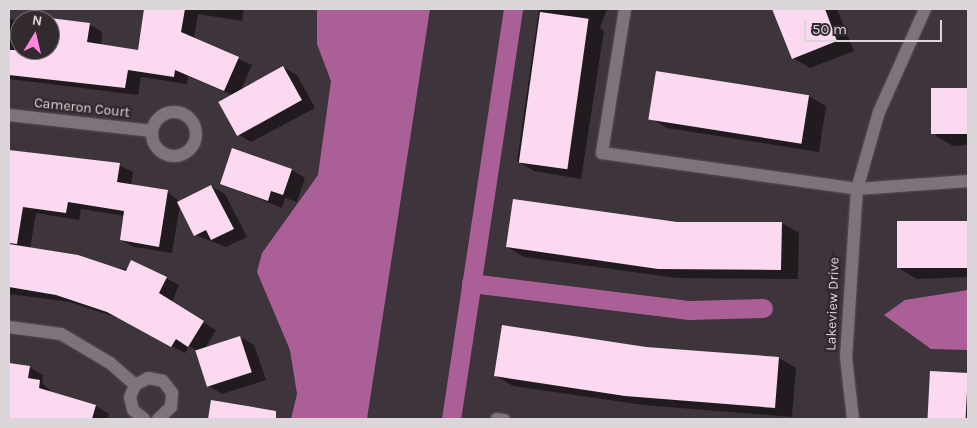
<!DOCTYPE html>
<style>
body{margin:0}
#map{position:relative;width:977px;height:428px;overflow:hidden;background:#3e343b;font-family:Karla,sans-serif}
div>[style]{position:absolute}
.water>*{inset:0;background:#aa5f96}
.shadow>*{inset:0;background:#0007;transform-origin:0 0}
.canal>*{height:19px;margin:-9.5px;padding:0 9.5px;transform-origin:9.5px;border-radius:9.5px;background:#aa5f96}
.building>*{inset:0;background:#fbd9f0;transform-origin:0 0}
.roads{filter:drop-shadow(0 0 1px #585056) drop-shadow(0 0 1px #585056)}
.lane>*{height:11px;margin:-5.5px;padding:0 5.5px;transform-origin:5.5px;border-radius:5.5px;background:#7e737a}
.street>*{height:12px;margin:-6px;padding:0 6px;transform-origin:6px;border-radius:6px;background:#7e737a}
.street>.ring{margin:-6px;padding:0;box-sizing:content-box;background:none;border:12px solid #7e737a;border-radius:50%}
.secondary>*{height:12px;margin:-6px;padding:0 6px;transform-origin:6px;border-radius:6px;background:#7e737a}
span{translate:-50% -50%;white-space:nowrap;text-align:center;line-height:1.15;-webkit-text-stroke:5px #332a30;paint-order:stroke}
.street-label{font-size:14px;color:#dcd6da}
.frame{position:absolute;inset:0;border:10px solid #dcd6da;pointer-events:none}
.north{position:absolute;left:10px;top:10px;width:50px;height:50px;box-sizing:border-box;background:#332a30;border:1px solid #776f74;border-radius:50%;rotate:9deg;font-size:14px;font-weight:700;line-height:20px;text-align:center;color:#dcd6da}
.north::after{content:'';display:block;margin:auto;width:18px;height:22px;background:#fe85e0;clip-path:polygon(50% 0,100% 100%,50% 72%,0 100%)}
.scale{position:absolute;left:804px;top:20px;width:138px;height:22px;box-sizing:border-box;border:2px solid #dcd6da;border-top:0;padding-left:6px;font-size:15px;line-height:18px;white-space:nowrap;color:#dcd6da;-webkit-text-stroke:4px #332a30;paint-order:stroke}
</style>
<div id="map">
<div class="water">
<div style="clip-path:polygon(317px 9px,430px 9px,367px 419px,291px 419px,297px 394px,290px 350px,257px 272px,262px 253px,318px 175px,331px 81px,317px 44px)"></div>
<div style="clip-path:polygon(968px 290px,968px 350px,931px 349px,884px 315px,905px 300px)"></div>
</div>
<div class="shadow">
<div style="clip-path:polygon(146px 9px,244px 9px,242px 21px,198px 14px,194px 39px,252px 65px,241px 90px,283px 67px,297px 75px,315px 108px,251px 142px,238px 134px,232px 95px,188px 76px,187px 84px,141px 77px,138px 95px,9px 79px,9px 19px,20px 21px,20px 50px,50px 50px,50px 25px,89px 24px,102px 32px,101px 45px,139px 51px)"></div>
<div style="clip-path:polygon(539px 9px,607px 9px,600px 28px,604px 31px,581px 179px,534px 171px,517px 161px)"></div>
<div style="clip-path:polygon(773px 9px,837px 9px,854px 51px,810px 68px,793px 58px)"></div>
<div style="clip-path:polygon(657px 72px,809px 96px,826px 106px,819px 152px,667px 128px,650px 118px)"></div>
<div style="clip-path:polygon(968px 89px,968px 145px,953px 146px,936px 136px,932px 92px)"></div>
<div style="clip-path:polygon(9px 150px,119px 165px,133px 172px,131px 185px,167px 191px,180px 202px,211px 186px,225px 194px,247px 237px,226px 247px,195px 235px,180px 205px,172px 253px,134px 247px,121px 240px,125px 216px,81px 209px,79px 220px,36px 213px,30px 249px,166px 278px,179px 285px,172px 302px,216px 330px,204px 350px,240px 337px,254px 345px,266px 380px,222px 394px,208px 386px,196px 350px,189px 346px,185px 353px,121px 319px,70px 302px,9px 294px)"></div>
<div style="clip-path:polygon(292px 170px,305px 178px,297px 202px,285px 198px,282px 208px,221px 184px)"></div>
<div style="clip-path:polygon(677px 223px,782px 223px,799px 233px,798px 279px,677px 278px,524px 257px,507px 247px)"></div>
<div style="clip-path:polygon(968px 223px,968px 277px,917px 279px,900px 269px,898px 225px)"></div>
<div style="clip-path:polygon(646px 348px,779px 358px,796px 368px,792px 417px,643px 405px,513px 386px,496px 376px)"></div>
<div style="clip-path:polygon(9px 364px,29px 367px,43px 375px,42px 383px,53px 393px,96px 406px,109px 414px,108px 419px,9px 419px)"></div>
<div style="left:931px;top:373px;width:37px;height:46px;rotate:2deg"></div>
<div style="clip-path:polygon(212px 402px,267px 417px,267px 419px,209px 419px)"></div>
</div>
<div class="canal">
<div style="left:471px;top:283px;width:220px;rotate:7.1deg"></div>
<div style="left:689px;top:310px;width:74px;rotate:-1.5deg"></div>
<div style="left:451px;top:419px;width:415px;rotate:-81.4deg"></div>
</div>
<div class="building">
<div style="clip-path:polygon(144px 9px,185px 9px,181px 32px,239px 57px,224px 91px,175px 70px,174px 77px,128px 70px,125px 88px,9px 75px,9px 50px,50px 50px,50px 18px,90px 23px,87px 42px,138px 50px)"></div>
<div style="clip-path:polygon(772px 9px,825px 9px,837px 41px,792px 59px)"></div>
<div style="left:540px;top:12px;width:49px;height:152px;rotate:8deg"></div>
<div style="left:283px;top:66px;width:39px;height:74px;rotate:61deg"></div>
<div style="left:656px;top:71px;width:155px;height:49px;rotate:9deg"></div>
<div style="left:968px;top:88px;width:46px;height:37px;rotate:90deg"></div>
<div style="clip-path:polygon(232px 148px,292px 169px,283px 195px,271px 191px,268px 201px,220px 184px)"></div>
<div style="clip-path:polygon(9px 150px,120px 163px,117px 182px,168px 190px,159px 247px,120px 240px,124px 211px,68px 202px,66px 213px,23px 207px,17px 244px,9px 243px)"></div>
<div style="clip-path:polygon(211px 185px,234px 229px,211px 240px,206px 230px,194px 236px,177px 202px)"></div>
<div style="clip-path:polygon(513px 199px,677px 222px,782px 222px,781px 270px,658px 269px,506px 247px)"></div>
<div style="left:968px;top:221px;width:47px;height:71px;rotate:90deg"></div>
<div style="clip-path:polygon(9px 244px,78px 255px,126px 271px,131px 260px,167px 277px,159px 293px,204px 321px,188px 347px,176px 339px,171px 347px,107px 312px,56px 295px,9px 287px)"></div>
<div style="clip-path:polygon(502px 325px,646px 347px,779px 357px,775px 408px,625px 396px,494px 376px)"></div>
<div style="left:240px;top:336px;width:38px;height:47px;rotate:72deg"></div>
<div style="clip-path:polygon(9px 363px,30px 366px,28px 378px,40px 380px,39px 388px,96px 405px,92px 419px,9px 419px)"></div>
<div style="left:930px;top:371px;width:38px;height:48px;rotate:3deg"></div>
<div style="clip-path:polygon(211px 400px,276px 411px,276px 419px,208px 419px)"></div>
</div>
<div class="roads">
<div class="lane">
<div style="left:496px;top:418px;width:8px;rotate:7deg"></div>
</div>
<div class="street">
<div style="left:625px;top:9px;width:146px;rotate:99.1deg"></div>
<div style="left:602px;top:153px;width:258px;rotate:8deg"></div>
<div style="left:857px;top:189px;width:111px;rotate:-4.1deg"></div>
<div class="ring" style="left:152px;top:112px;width:32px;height:32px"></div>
<div style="left:9px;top:115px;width:144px;rotate:6.4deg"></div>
<div style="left:9px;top:327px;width:52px;rotate:7.7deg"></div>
<div style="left:61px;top:334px;width:57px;rotate:30.6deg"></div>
<div style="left:110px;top:363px;width:33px;rotate:41deg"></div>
<div style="left:144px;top:419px;width:14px;rotate:-141deg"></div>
<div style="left:133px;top:410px;width:13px;rotate:-103deg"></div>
<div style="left:130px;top:397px;width:13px;rotate:-67deg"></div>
<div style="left:135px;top:385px;width:15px;rotate:-28deg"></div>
<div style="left:148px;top:378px;width:15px;rotate:11deg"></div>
<div style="left:163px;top:381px;width:15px;rotate:53deg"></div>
<div style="left:172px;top:393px;width:14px;rotate:94deg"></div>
<div style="left:171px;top:407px;width:18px;rotate:137deg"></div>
</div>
<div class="secondary">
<div style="left:853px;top:419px;width:61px;rotate:-96.5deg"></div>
<div style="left:846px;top:358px;width:169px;rotate:-86.3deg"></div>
<div style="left:857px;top:189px;width:80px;rotate:-74.1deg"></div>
<div style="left:879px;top:112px;width:113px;rotate:-65.9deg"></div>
</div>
</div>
<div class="street-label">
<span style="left:82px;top:108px;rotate:6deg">Cameron Court</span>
<span style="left:833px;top:304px;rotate:-88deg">Lakeview Drive</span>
</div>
<div class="frame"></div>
<div class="north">N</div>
<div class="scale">50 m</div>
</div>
